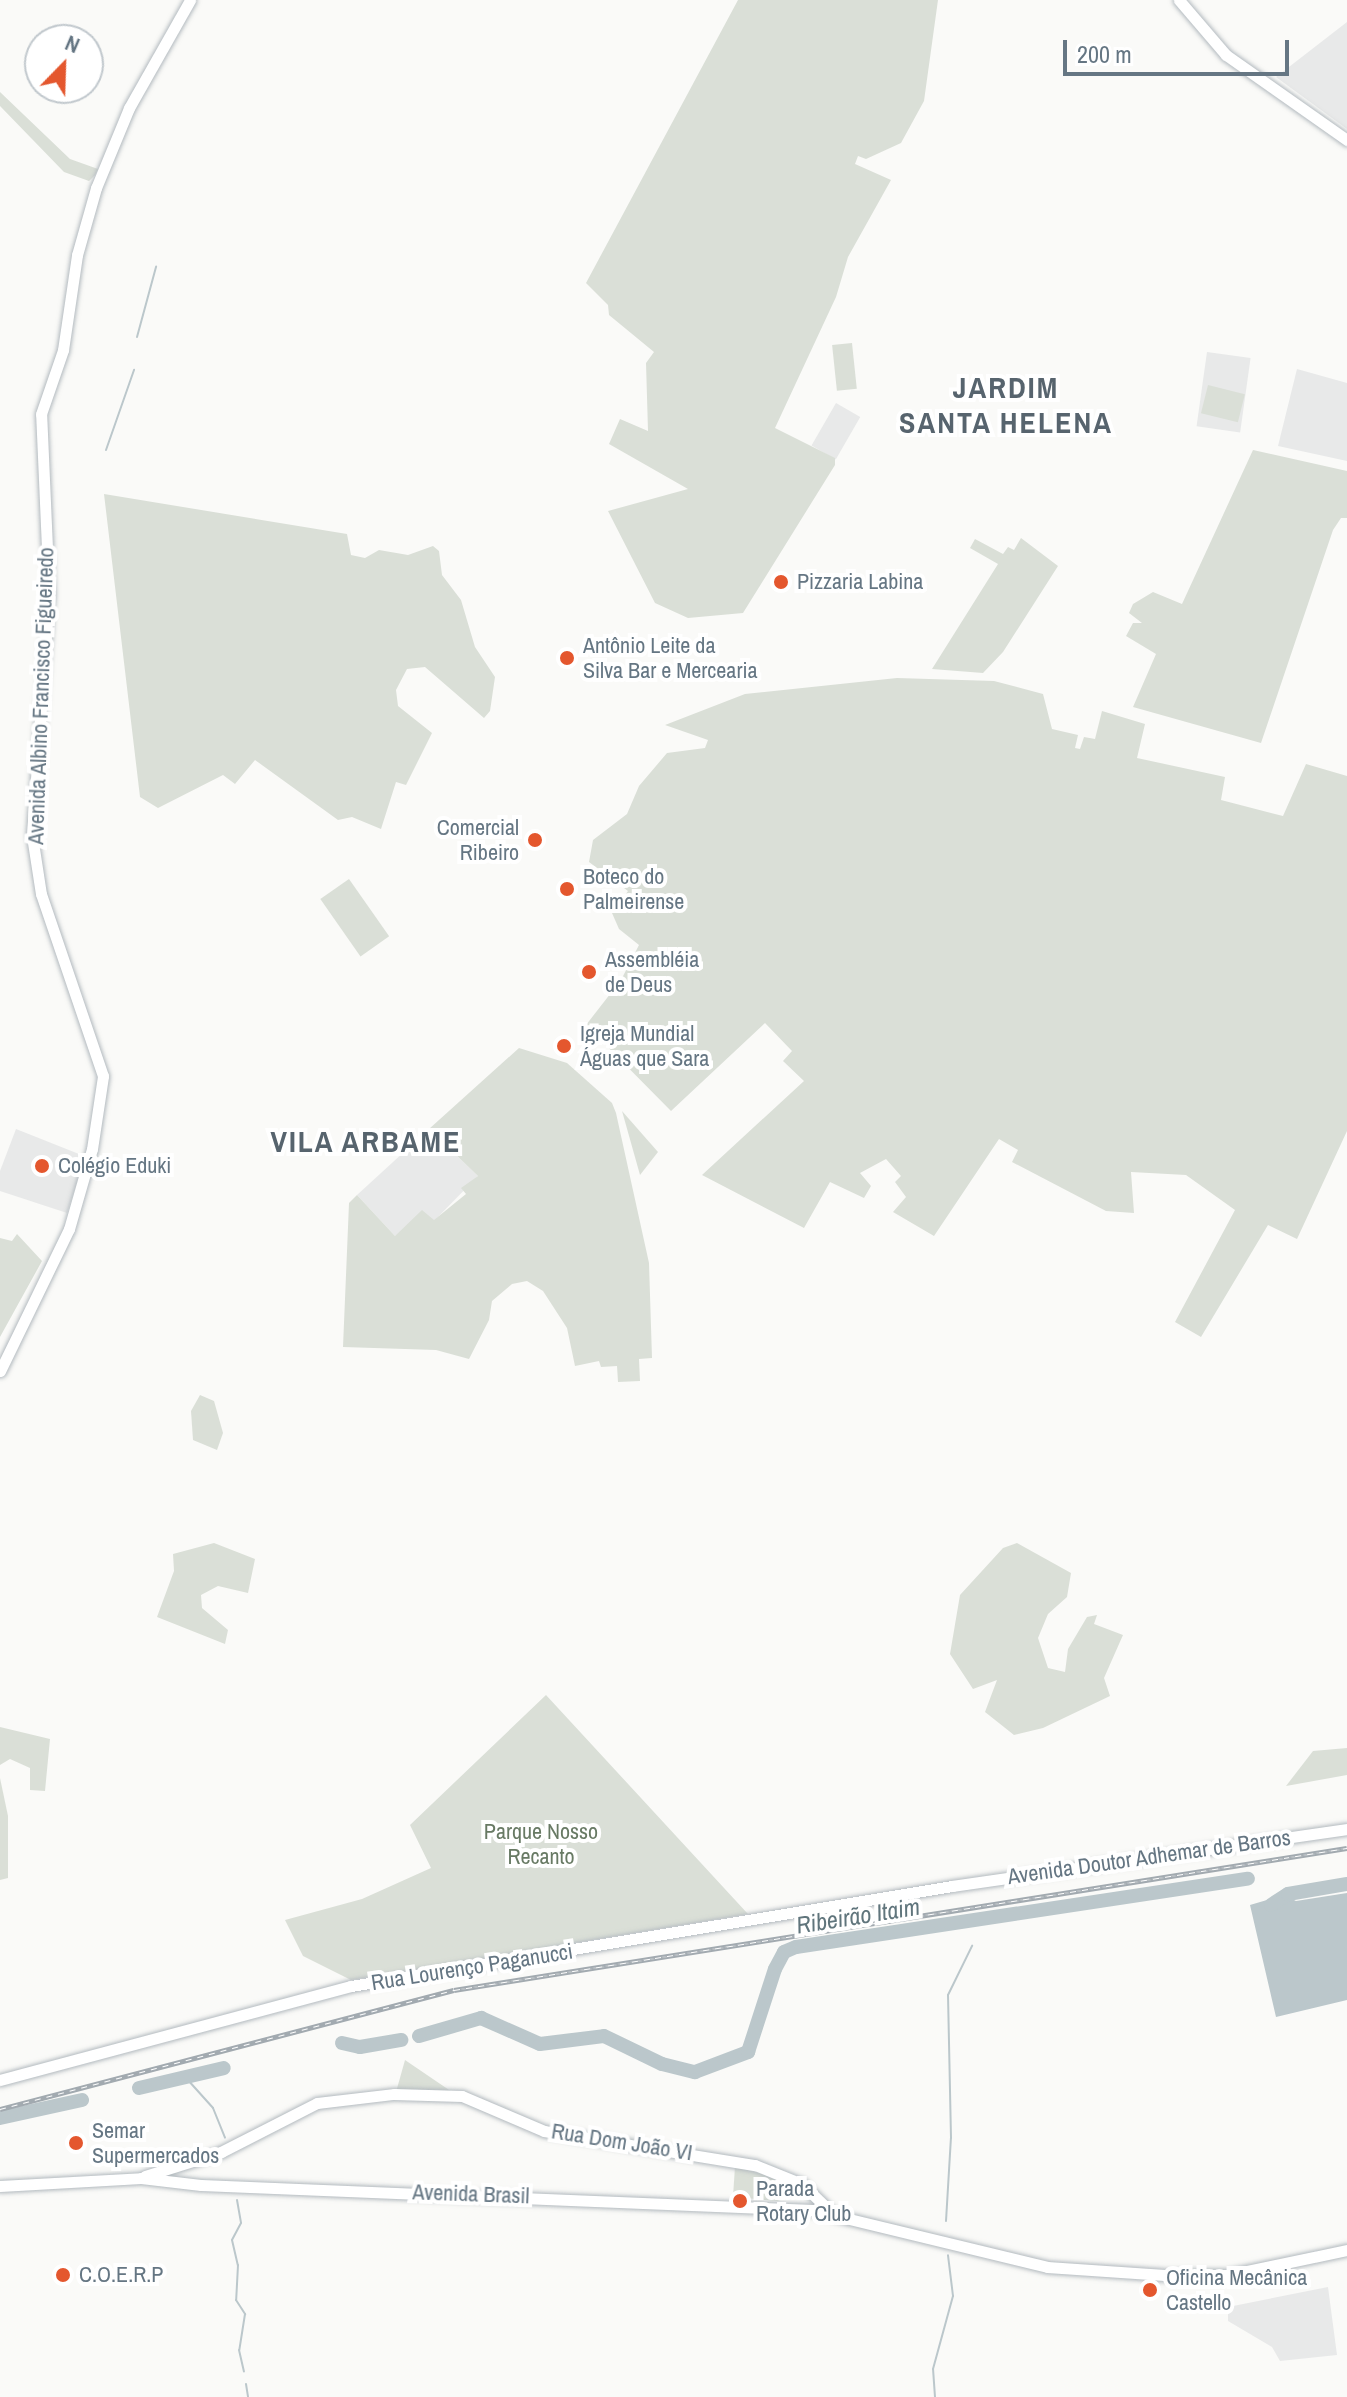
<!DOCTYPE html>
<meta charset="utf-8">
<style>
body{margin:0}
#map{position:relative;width:1347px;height:2397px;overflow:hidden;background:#fafaf8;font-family:"Archivo Narrow",sans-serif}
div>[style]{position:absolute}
.built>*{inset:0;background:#e8e9e9;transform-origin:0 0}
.green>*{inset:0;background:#dadfd7;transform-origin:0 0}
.water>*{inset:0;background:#bbc7cb}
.stream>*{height:2px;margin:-1px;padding:0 1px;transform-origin:1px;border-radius:1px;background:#bbc7cb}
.river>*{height:14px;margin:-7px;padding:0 7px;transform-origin:7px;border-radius:7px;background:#bbc7cb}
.roads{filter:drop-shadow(0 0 2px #b3babf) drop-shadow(0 0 2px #b3babf)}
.secondary>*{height:11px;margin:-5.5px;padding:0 5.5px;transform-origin:5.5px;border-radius:5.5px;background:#fff}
.rail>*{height:5px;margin-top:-2.5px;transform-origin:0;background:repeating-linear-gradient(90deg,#fff 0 6px,#a2aab0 0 12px);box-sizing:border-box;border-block:2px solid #a2aab0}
.dots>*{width:22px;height:22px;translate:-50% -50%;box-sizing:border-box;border:4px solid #fff;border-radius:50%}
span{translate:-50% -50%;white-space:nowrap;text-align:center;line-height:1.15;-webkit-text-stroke:8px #fff;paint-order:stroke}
.poi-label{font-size:22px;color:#657683}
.left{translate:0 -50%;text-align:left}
.right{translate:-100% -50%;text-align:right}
.street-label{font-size:22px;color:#657683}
.park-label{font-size:22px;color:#687a64}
.water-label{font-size:24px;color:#60757c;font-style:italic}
.district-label{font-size:30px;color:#57646e;font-weight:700;letter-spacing:2px}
.north{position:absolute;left:24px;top:24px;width:80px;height:80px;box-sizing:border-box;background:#fff;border:2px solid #c1c8cd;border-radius:50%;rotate:23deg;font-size:22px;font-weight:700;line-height:32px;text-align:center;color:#657683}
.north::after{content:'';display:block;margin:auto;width:28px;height:36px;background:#e4572e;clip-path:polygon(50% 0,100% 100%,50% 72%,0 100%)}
.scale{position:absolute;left:1063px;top:40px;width:226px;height:36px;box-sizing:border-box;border:4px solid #657683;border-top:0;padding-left:10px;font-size:24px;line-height:28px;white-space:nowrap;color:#657683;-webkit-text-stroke:6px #fff;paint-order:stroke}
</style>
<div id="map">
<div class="built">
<div style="clip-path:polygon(1347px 22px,1347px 129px,1276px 77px)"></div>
<div style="left:1207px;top:352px;width:44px;height:75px;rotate:8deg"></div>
<div style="clip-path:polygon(1297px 369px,1347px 383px,1347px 461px,1278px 446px)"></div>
<div style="left:836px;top:403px;width:28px;height:49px;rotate:30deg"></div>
<div style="clip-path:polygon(16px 1129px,79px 1154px,84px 1161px,67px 1213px,0 1191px,0 1171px)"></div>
<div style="clip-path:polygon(429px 1129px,478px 1176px,434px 1221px,395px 1236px,357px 1195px)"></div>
<div style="clip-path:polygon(1328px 2287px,1337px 2355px,1280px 2361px,1272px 2347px,1228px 2321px,1228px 2307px)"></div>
</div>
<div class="green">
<div style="clip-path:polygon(738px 0,938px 0,924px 101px,901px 143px,866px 159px,858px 156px,855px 164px,891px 180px,848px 257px,836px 297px,775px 428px,835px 458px,835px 465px,743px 613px,688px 618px,655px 603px,608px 511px,688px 489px,609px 444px,620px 419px,648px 431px,646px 363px,654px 352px,609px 315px,608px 305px,586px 283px)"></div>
<div style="clip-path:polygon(0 92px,70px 159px,98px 169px,95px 175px,89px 181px,64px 172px,0 106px)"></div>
<div style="left:852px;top:343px;width:46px;height:20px;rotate:84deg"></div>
<div style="left:1208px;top:385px;width:38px;height:29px;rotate:14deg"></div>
<div style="clip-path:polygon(1253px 450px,1347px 471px,1347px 518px,1341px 518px,1333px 530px,1261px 743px,1133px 707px,1156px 654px,1126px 636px,1133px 623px,1142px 623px,1129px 613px,1133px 604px,1153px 592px,1182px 604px)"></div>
<div style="clip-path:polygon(104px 494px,347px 534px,351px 555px,365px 558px,379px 550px,408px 555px,433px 546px,439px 551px,442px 575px,461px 600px,475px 647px,495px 677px,490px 711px,484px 718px,425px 667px,407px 669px,396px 690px,398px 706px,432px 733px,406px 785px,396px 782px,381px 829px,352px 817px,338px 820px,255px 760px,235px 784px,223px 775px,158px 808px,140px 797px)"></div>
<div style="clip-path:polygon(1021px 538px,1058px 566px,1003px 652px,983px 673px,932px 669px,998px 564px,970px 548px,975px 539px,1003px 554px,1008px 547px,1014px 550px)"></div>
<div style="clip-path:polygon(897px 678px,994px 681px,1043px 694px,1052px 729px,1078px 735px,1075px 748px,1080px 749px,1084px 737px,1095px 739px,1102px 711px,1145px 724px,1137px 758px,1225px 777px,1221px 800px,1283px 816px,1306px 764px,1347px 776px,1347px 1131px,1297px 1239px,1268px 1225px,1201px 1337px,1175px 1322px,1235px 1210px,1186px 1175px,1131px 1172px,1134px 1213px,1106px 1211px,1012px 1162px,1018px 1150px,999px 1139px,934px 1236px,893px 1212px,906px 1197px,895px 1182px,901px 1176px,886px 1159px,860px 1173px,871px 1186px,864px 1198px,830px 1182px,804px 1228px,702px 1175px,804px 1081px,783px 1061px,792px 1051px,765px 1023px,671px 1111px,586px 1025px,621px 980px,639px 945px,619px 929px,612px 913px,628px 891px,589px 862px,593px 840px,627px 814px,639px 786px,667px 753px,705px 748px,708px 740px,665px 725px,745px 694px)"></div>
<div style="left:349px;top:879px;width:70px;height:35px;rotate:55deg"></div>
<div style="clip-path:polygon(519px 1048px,567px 1063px,612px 1103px,616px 1113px,649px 1263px,652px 1358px,639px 1359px,640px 1381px,618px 1382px,617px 1366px,601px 1367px,599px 1361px,575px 1366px,567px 1328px,543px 1291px,527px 1281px,512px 1284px,492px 1301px,489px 1320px,469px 1359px,436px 1350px,343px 1347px,349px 1203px,357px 1195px,395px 1236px,422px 1210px,434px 1220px,466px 1194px,461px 1188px,478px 1176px,429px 1129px)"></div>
<div style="clip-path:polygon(622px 1111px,658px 1152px,640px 1175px)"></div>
<div style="clip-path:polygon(17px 1234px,42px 1261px,0 1337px,0 1238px,12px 1241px)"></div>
<div style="clip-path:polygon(200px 1395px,214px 1401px,223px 1433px,217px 1450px,193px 1440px,191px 1411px)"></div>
<div style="clip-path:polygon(214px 1543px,255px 1559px,248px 1593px,218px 1586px,201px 1595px,202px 1608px,228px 1630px,225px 1644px,157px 1617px,174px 1571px,173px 1554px)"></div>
<div style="clip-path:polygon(1017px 1543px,1071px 1573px,1067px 1597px,1048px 1614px,1038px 1638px,1048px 1668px,1065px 1672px,1068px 1649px,1087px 1617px,1097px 1615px,1094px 1624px,1123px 1635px,1104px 1678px,1110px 1696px,1043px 1728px,1014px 1735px,985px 1712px,997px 1680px,973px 1689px,950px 1654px,960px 1595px,1003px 1548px)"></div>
<div style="clip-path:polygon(546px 1695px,748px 1914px,351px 1980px,303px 1956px,285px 1920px,362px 1899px,431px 1868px,410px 1825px)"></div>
<div style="clip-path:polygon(0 1727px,50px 1739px,45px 1791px,30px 1790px,30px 1768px,10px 1759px,0 1765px)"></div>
<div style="clip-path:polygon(1347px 1748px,1347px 1775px,1286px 1786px,1313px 1751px)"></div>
<div style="clip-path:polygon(0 1778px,8px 1816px,8px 1878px,0 1880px)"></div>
<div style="clip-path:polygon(405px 2060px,455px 2094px,396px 2092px)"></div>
<div style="clip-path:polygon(735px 2166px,801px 2186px,806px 2193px,777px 2201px,733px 2197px)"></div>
</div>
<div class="water">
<div style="clip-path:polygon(1347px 1893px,1347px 2000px,1276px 2017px,1250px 1905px,1284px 1895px,1296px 1901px)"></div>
</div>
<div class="stream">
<div style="left:137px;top:337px;width:73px;rotate:-74.8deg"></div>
<div style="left:106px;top:450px;width:85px;rotate:-70.7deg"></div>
<div style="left:950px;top:1924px;width:6px;rotate:51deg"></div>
<div style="left:187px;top:2079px;width:39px;rotate:48deg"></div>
<div style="left:213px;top:2108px;width:32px;rotate:68deg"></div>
<div style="left:237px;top:2200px;width:23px;rotate:80deg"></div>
<div style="left:241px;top:2223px;width:19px;rotate:118deg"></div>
<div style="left:232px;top:2240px;width:26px;rotate:77deg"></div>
<div style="left:238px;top:2265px;width:35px;rotate:93deg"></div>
<div style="left:236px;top:2300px;width:17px;rotate:57deg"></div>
<div style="left:245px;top:2314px;width:36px;rotate:99deg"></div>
<div style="left:239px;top:2350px;width:22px;rotate:77deg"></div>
<div style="left:946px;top:2221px;width:83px;rotate:-86.6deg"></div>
<div style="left:951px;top:2138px;width:143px;rotate:-91.2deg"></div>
<div style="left:948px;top:1995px;width:55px;rotate:-63.9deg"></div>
<div style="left:246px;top:2384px;width:13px;rotate:81deg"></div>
<div style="left:935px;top:2397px;width:28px;rotate:-94deg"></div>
<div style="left:933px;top:2369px;width:76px;rotate:-74.7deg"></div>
<div style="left:953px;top:2296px;width:41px;rotate:-97deg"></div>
</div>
<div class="river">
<div style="left:1271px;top:1905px;width:20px;rotate:-33deg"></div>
<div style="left:1288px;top:1894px;width:60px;rotate:-9.6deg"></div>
<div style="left:419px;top:2036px;width:65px;rotate:-16.2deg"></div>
<div style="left:481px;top:2018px;width:64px;rotate:23.8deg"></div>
<div style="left:540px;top:2044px;width:64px;rotate:-7.1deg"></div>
<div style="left:604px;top:2036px;width:64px;rotate:25.8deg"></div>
<div style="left:662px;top:2064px;width:34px;rotate:14deg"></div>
<div style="left:695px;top:2072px;width:57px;rotate:-20.7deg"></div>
<div style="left:748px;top:2052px;width:87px;rotate:-72deg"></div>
<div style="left:775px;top:1969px;width:19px;rotate:-62deg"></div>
<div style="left:784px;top:1952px;width:13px;rotate:-23deg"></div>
<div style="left:796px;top:1947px;width:457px;rotate:-8.6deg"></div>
<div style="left:342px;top:2043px;width:18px;rotate:13deg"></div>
<div style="left:360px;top:2047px;width:42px;rotate:-9.7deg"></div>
<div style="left:139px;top:2088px;width:87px;rotate:-13.2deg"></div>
<div style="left:0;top:2118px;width:84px;rotate:-12.4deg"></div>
</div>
<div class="roads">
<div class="secondary">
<div style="left:1179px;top:0;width:72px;rotate:49.5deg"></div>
<div style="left:1226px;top:55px;width:148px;rotate:35.1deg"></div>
<div style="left:0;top:1371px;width:158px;rotate:-64.1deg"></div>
<div style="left:69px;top:1229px;width:83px;rotate:-74deg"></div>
<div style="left:92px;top:1149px;width:74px;rotate:-81.4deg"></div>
<div style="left:103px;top:1076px;width:192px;rotate:-108.8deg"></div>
<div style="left:41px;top:894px;width:59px;rotate:-98.8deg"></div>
<div style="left:32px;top:836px;width:243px;rotate:-86deg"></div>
<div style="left:49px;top:594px;width:180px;rotate:-92.5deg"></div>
<div style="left:41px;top:414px;width:68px;rotate:-71deg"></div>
<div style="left:63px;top:350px;width:96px;rotate:-81.6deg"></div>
<div style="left:77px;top:255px;width:70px;rotate:-74.2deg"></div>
<div style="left:96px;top:188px;width:87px;rotate:-67.6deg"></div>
<div style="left:129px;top:108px;width:124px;rotate:-60.5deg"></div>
<div style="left:0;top:2080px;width:363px;rotate:-15deg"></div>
<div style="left:351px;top:1986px;width:609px;rotate:-9.45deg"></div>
<div style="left:952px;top:1886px;width:399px;rotate:-8.2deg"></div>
<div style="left:145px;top:2176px;width:80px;rotate:-17.5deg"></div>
<div style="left:221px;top:2152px;width:108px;rotate:-27deg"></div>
<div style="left:317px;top:2103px;width:78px;rotate:-6.7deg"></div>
<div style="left:394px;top:2094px;width:68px;rotate:1.7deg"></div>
<div style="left:462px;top:2096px;width:89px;rotate:23.1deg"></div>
<div style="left:544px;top:2131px;width:214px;rotate:9.2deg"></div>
<div style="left:755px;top:2165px;width:51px;rotate:22deg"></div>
<div style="left:802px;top:2184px;width:39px;rotate:44deg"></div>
<div style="left:0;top:2186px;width:141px;rotate:-3.2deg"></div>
<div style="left:141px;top:2178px;width:60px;rotate:6.7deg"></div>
<div style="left:201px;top:2185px;width:612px;rotate:2.34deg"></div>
<div style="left:812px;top:2210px;width:242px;rotate:13.6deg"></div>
<div style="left:1047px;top:2267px;width:118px;rotate:3.9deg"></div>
<div style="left:1165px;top:2275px;width:63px"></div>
<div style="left:1228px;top:2275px;width:122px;rotate:-11.9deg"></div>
</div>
</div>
<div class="rail">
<div style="left:0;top:2109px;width:469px;rotate:-14.7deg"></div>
<div style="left:454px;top:1990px;width:904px;rotate:-9.04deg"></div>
</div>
<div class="dots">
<div style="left:781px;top:582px;background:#e4572e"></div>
<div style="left:567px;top:658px;background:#e4572e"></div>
<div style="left:535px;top:840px;background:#e4572e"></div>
<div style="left:567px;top:889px;background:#e4572e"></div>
<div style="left:589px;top:972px;background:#e4572e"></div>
<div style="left:564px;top:1046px;background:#e4572e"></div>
<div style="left:42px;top:1166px;background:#e4572e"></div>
<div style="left:76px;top:2143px;background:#e4572e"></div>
<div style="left:740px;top:2201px;background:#e4572e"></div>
<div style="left:63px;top:2275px;background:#e4572e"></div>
<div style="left:1150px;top:2290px;background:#e4572e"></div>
</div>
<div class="poi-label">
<span class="left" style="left:797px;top:582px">Pizzaria Labina</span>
<span class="left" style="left:583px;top:658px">Antônio Leite da<br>Silva Bar e Mercearia</span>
<span class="right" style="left:519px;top:840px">Comercial<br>Ribeiro</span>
<span class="left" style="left:583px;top:889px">Boteco do<br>Palmeirense</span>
<span class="left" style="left:605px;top:972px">Assembléia<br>de Deus</span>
<span class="left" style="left:580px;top:1046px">Igreja Mundial<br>Águas que Sara</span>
<span class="left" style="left:58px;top:1166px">Colégio Eduki</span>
<span class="left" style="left:92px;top:2143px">Semar<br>Supermercados</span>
<span class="left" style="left:756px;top:2201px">Parada<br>Rotary Club</span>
<span class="left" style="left:79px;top:2275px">C.O.E.R.P</span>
<span class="left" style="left:1166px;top:2290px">Oficina Mecânica<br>Castello</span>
</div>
<div class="street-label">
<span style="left:41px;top:696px;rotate:-88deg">Avenida Albino Francisco Figueiredo</span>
<span style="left:1149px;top:1857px;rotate:-8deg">Avenida Doutor Adhemar de Barros</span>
<span style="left:472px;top:1967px;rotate:-9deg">Rua Lourenço Paganucci</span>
<span style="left:622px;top:2142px;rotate:9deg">Rua Dom João VI</span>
<span style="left:471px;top:2194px;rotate:2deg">Avenida Brasil</span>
</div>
<div class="park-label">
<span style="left:541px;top:1844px">Parque Nosso<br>Recanto</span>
</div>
<div class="water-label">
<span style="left:858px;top:1916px;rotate:-9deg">Ribeirão Itaim</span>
</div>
<div class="district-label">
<span style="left:1006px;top:404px">JARDIM<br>SANTA HELENA</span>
<span style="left:366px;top:1141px">VILA ARBAME</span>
</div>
<div class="north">N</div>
<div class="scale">200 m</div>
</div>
